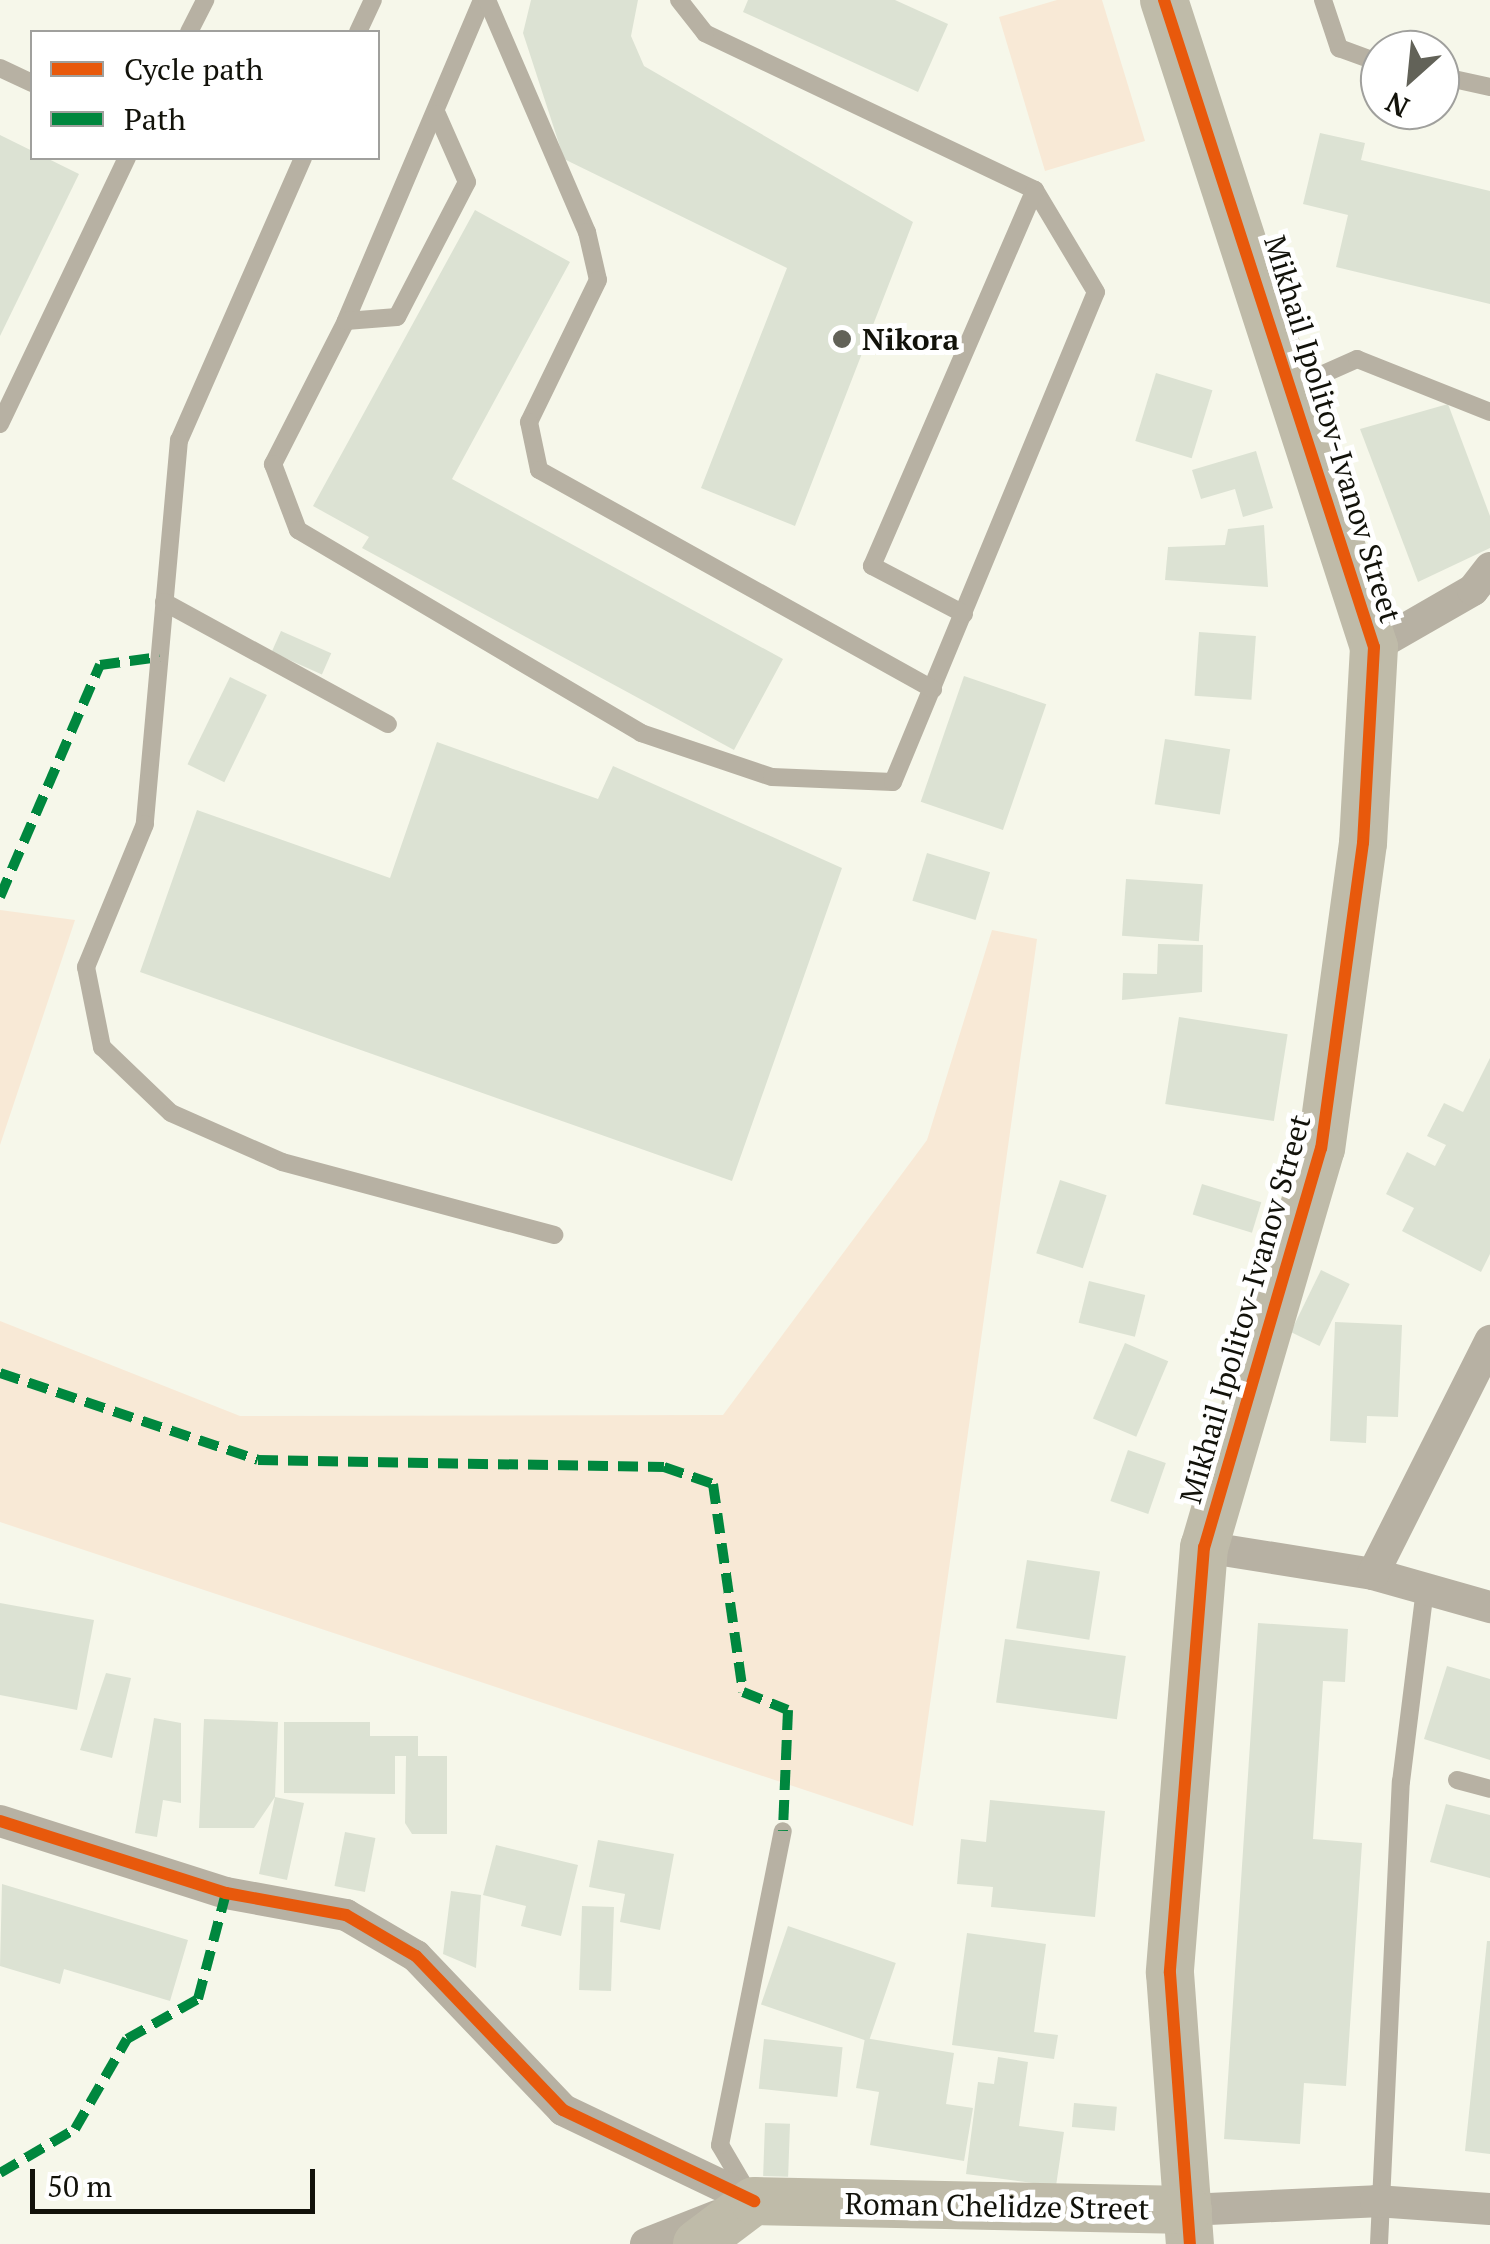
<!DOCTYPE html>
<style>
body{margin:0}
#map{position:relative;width:1490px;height:2244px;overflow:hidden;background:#f6f7ea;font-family:"PT Serif",serif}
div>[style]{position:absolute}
.green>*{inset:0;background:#f8e9d6}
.building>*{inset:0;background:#dce2d3;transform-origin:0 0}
.lane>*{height:18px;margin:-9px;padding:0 9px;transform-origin:9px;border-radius:9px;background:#b7b1a3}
.street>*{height:32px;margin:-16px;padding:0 16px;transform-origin:16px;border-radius:16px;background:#b7b1a3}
.secondary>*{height:48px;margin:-24px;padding:0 24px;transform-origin:24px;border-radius:24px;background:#bfbba9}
.quiet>*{height:10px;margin-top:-5px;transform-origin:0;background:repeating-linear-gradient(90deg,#00873e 0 20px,transparent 0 30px)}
.cycleway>*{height:12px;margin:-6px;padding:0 6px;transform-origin:6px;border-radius:6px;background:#e8590c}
.dots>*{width:28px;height:28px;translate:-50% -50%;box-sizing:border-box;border:5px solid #fff;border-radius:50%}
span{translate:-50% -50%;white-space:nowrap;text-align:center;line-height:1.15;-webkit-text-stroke:10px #fff;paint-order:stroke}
.poi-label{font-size:30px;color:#12120a;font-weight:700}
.left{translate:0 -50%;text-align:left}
.street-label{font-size:30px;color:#12120a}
.legend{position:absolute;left:30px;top:30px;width:350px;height:130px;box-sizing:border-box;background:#fff;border:2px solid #a0a09d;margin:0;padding:12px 18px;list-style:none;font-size:30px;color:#12120a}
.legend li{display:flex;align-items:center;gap:20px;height:50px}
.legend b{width:50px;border:2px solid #a0a09d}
.north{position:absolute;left:1360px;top:30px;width:100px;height:100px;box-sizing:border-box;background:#fff;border:2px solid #a0a09d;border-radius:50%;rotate:207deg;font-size:28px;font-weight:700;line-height:40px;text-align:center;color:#12120a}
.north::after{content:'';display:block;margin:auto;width:35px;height:45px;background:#626258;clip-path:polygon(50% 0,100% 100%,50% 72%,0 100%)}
.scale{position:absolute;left:30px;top:2169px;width:285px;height:45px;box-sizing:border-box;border:5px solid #12120a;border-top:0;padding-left:12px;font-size:30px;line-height:35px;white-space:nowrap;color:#12120a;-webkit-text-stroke:8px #fff;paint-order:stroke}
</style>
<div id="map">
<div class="green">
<div style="clip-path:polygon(1057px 0,1102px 0,1145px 141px,1045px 171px,999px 17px)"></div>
<div style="clip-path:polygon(0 910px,75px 920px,0 1145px)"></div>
<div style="clip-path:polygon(992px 930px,1037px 939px,913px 1826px,0 1522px,0 1321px,240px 1416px,723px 1415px,927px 1140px)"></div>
</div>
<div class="building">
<div style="clip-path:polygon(531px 0,638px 0,631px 36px,644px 66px,913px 222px,795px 526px,701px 488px,787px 268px,564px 159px,523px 33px)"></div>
<div style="clip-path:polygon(748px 0,895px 0,948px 24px,918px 92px,743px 12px)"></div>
<div style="clip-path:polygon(1320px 133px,1365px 143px,1361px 160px,1490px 191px,1490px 304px,1336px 267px,1348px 215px,1303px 204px)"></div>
<div style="clip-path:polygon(0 135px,79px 174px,0 336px)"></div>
<div style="clip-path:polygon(475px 210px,570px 262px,452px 479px,783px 659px,734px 750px,362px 548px,369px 537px,313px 506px)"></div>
<div style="left:1156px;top:373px;width:59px;height:71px;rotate:17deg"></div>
<div style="clip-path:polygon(1448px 404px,1490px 516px,1490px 548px,1418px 582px,1360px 429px)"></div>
<div style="clip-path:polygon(1256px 451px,1273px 508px,1243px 517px,1235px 489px,1201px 499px,1192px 470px)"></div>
<div style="clip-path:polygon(1264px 525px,1268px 587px,1165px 580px,1168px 547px,1225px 545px,1228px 529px)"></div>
<div style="left:281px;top:631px;width:55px;height:23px;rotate:24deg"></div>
<div style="left:1199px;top:632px;width:57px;height:64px;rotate:4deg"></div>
<div style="left:964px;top:676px;width:87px;height:133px;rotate:19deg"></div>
<div style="left:230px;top:677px;width:41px;height:97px;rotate:26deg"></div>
<div style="left:1165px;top:739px;width:66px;height:66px;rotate:9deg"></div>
<div style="clip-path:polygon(437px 742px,598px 799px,613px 766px,842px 868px,732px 1181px,140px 972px,197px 810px,390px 878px)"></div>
<div style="left:927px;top:853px;width:66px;height:50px;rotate:17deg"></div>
<div style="left:1126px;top:879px;width:77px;height:57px;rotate:4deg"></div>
<div style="clip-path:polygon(1158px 944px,1203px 945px,1202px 992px,1122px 1000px,1123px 973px,1157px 974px)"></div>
<div style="left:1179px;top:1017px;width:110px;height:88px;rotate:9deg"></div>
<div style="clip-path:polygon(1490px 1058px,1490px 1254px,1481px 1272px,1402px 1231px,1414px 1208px,1386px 1194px,1407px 1152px,1435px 1166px,1446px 1145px,1427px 1136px,1444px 1103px,1463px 1112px)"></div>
<div style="left:1060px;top:1180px;width:49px;height:77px;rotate:18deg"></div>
<div style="left:1202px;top:1184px;width:62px;height:32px;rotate:17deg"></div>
<div style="left:1321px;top:1270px;width:32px;height:69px;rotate:26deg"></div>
<div style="left:1089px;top:1281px;width:58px;height:43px;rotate:14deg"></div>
<div style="clip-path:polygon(1335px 1322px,1402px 1325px,1398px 1417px,1367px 1416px,1366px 1443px,1330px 1441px)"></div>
<div style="left:1125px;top:1343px;width:47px;height:82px;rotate:23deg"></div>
<div style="left:1128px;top:1450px;width:40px;height:54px;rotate:19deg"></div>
<div style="left:1027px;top:1560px;width:74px;height:69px;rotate:9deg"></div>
<div style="clip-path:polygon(0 1603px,94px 1620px,77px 1710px,0 1695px)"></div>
<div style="clip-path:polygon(1258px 1623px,1348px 1629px,1345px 1682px,1323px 1681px,1313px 1839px,1362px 1843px,1346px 2086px,1304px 2083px,1300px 2144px,1224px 2139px)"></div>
<div style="left:1005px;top:1639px;width:122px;height:64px;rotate:8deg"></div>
<div style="clip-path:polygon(1447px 1666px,1490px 1679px,1490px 1760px,1424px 1739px)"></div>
<div style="clip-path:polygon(106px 1673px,131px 1678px,112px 1758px,80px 1750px)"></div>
<div style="clip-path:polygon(154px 1718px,181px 1723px,181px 1803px,163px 1800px,157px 1837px,135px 1833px)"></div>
<div style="clip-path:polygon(204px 1719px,278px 1722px,275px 1797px,304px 1803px,287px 1880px,259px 1874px,275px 1797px,254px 1828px,199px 1828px)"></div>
<div style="clip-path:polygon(284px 1722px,370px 1722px,370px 1736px,418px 1736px,418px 1756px,447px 1756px,447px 1834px,412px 1834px,405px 1823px,406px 1756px,395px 1756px,395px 1794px,284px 1793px)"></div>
<div style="clip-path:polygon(990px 1800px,1105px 1811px,1095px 1917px,991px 1907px,993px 1887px,957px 1884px,961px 1839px,986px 1842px)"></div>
<div style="clip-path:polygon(1446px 1804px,1490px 1815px,1490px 1878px,1430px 1862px)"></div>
<div style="left:345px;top:1832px;width:31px;height:55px;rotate:11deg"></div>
<div style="clip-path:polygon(598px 1840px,674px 1854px,660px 1930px,620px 1922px,625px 1894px,589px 1887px)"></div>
<div style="clip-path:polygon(496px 1845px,578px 1865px,561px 1936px,521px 1926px,526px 1906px,483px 1895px)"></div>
<div style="clip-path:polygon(2px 1884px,188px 1940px,170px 2001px,64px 1969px,60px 1984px,0 1966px)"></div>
<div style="clip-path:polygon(451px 1891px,481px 1895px,476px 1968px,443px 1954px)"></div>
<div style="left:582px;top:1906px;width:32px;height:84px;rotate:2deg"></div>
<div style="left:788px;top:1926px;width:114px;height:83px;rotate:19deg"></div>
<div style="clip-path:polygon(967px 1933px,1046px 1944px,1034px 2032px,1058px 2035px,1054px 2059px,952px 2045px)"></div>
<div style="clip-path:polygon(1487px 1941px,1490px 1941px,1490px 2154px,1465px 2151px)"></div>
<div style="clip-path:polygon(865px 2038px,954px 2053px,946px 2104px,973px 2108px,964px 2161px,870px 2145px,879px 2092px,856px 2088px)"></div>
<div style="left:764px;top:2039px;width:79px;height:50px;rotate:6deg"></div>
<div style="clip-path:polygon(998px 2057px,1028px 2062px,1019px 2126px,1064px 2132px,1056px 2186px,966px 2174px,978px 2082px,994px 2084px)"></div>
<div style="left:1074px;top:2103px;width:43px;height:24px;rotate:5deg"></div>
<div style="left:765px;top:2123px;width:25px;height:53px;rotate:2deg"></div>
</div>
<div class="lane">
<div style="left:482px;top:0;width:349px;rotate:113deg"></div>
<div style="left:346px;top:321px;width:161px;rotate:117deg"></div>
<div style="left:273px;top:464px;width:71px;rotate:69.3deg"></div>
<div style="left:298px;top:530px;width:399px;rotate:30.6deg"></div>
<div style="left:641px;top:733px;width:138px;rotate:18.6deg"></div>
<div style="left:772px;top:777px;width:121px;rotate:2.4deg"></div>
<div style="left:893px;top:782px;width:530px;rotate:-67.5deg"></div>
<div style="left:1096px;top:292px;width:119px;rotate:-120.9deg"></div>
<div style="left:1035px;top:190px;width:365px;rotate:-154.6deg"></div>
<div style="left:705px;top:33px;width:42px;rotate:-128.2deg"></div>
<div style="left:487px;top:0;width:253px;rotate:66.7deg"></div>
<div style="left:587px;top:232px;width:49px;rotate:77.1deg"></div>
<div style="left:598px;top:280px;width:158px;rotate:115.9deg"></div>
<div style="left:529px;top:422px;width:49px;rotate:78.2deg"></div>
<div style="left:539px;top:470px;width:451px;rotate:29.1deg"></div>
<div style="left:1323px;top:0;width:51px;rotate:71.6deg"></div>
<div style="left:1339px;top:48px;width:44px;rotate:20.1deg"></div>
<div style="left:189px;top:32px;width:36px;rotate:-63deg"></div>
<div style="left:358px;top:32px;width:35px;rotate:-65deg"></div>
<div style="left:0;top:68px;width:35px;rotate:25deg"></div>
<div style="left:1440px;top:76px;width:51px;rotate:12.4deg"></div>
<div style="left:303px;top:158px;width:308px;rotate:113.7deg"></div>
<div style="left:179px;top:440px;width:386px;rotate:95.1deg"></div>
<div style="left:145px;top:824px;width:155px;rotate:112.4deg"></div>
<div style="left:86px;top:967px;width:82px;rotate:78.7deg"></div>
<div style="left:102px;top:1047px;width:95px;rotate:43.7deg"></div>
<div style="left:171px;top:1113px;width:121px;rotate:23.8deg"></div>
<div style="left:282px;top:1162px;width:282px;rotate:15deg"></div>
<div style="left:346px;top:321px;width:51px;rotate:-4.5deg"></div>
<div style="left:397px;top:317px;width:152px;rotate:-62.6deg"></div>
<div style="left:467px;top:182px;width:74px;rotate:-113.8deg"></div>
<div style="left:1294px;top:387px;width:69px;rotate:-24deg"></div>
<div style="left:1357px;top:359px;width:143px;rotate:21.7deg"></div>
<div style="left:0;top:424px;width:295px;rotate:-64.5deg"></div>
<div style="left:164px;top:602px;width:255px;rotate:28.6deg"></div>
<div style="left:964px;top:614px;width:104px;rotate:-152.4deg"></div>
<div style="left:872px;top:566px;width:410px;rotate:-66.6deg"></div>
<div style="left:1457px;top:1780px;width:34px;rotate:15deg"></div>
<div style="left:750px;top:2196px;width:59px;rotate:-120.5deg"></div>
<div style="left:720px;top:2145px;width:320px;rotate:-78.7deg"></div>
<div style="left:1379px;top:2244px;width:463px;rotate:-87.3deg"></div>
<div style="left:1401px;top:1782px;width:193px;rotate:-82.9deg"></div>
</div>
<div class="street">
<div style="left:1374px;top:647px;width:114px;rotate:-29.9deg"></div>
<div style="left:1473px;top:590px;width:28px;rotate:-52deg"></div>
<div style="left:1204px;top:1547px;width:171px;rotate:9.1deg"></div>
<div style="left:1373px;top:1574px;width:122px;rotate:15.8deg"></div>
<div style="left:1373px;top:1574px;width:261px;rotate:-63.3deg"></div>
<div style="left:0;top:1821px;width:237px;rotate:17.7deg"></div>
<div style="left:226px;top:1893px;width:122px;rotate:10.4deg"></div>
<div style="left:346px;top:1915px;width:81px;rotate:30.4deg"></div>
<div style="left:416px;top:1956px;width:213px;rotate:46.3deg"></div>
<div style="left:563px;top:2110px;width:212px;rotate:25.5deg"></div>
<div style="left:1188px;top:2210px;width:188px;rotate:-2.7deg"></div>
<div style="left:1376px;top:2201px;width:114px;rotate:4deg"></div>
<div style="left:646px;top:2244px;width:76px;rotate:-21.5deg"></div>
</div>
<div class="secondary">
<div style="left:1164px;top:0;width:680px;rotate:72.02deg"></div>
<div style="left:1374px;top:647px;width:196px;rotate:93.2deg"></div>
<div style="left:1363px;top:843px;width:308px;rotate:97.8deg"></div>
<div style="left:1321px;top:1148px;width:416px;rotate:106.3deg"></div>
<div style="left:1204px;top:1547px;width:427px;rotate:94.6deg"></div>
<div style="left:1170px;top:1973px;width:272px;rotate:85.8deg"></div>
<div style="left:697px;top:2244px;width:71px;rotate:-37deg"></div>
<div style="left:754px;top:2201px;width:434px;rotate:1.2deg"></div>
</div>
<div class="quiet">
<div style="left:0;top:897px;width:253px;rotate:-66.7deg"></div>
<div style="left:100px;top:665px;width:60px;rotate:-7.7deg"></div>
<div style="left:0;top:1373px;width:272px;rotate:18.6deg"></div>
<div style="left:258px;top:1460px;width:406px;rotate:1deg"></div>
<div style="left:664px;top:1467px;width:52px;rotate:19.1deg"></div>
<div style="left:713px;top:1484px;width:210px;rotate:81.8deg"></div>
<div style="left:743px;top:1692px;width:48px;rotate:21.8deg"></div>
<div style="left:788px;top:1710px;width:121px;rotate:92.4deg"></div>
<div style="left:0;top:2173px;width:87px;rotate:-30.4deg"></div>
<div style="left:75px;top:2129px;width:104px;rotate:-60deg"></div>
<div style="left:127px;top:2039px;width:81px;rotate:-29.4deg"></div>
<div style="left:198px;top:1999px;width:110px;rotate:-75.2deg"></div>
</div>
<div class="cycleway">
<div style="left:1164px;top:0;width:680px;rotate:72.02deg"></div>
<div style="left:1374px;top:647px;width:196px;rotate:93.2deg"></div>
<div style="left:1363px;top:843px;width:308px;rotate:97.8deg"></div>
<div style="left:1321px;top:1148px;width:416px;rotate:106.3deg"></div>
<div style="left:1204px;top:1547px;width:427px;rotate:94.6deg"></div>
<div style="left:1170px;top:1973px;width:272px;rotate:85.8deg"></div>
<div style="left:0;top:1821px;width:237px;rotate:17.7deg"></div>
<div style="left:226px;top:1893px;width:122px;rotate:10.4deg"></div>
<div style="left:346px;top:1915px;width:81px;rotate:30.4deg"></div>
<div style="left:416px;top:1956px;width:213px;rotate:46.3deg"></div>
<div style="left:563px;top:2110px;width:212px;rotate:25.5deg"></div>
</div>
<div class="dots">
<div style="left:842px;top:339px;background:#626258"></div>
</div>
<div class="poi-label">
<span class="left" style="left:862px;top:339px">Nikora</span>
</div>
<div class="street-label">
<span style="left:1333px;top:429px;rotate:73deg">Mikhail Ipolitov-Ivanov Street</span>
<span style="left:1245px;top:1309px;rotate:-74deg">Mikhail Ipolitov-Ivanov Street</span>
<span style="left:997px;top:2206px;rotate:1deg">Roman Chelidze Street</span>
</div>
<ul class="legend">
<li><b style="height:12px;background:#e8590c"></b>Cycle path</li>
<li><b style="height:12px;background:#00873e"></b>Path</li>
</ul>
<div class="north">N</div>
<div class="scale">50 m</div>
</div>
